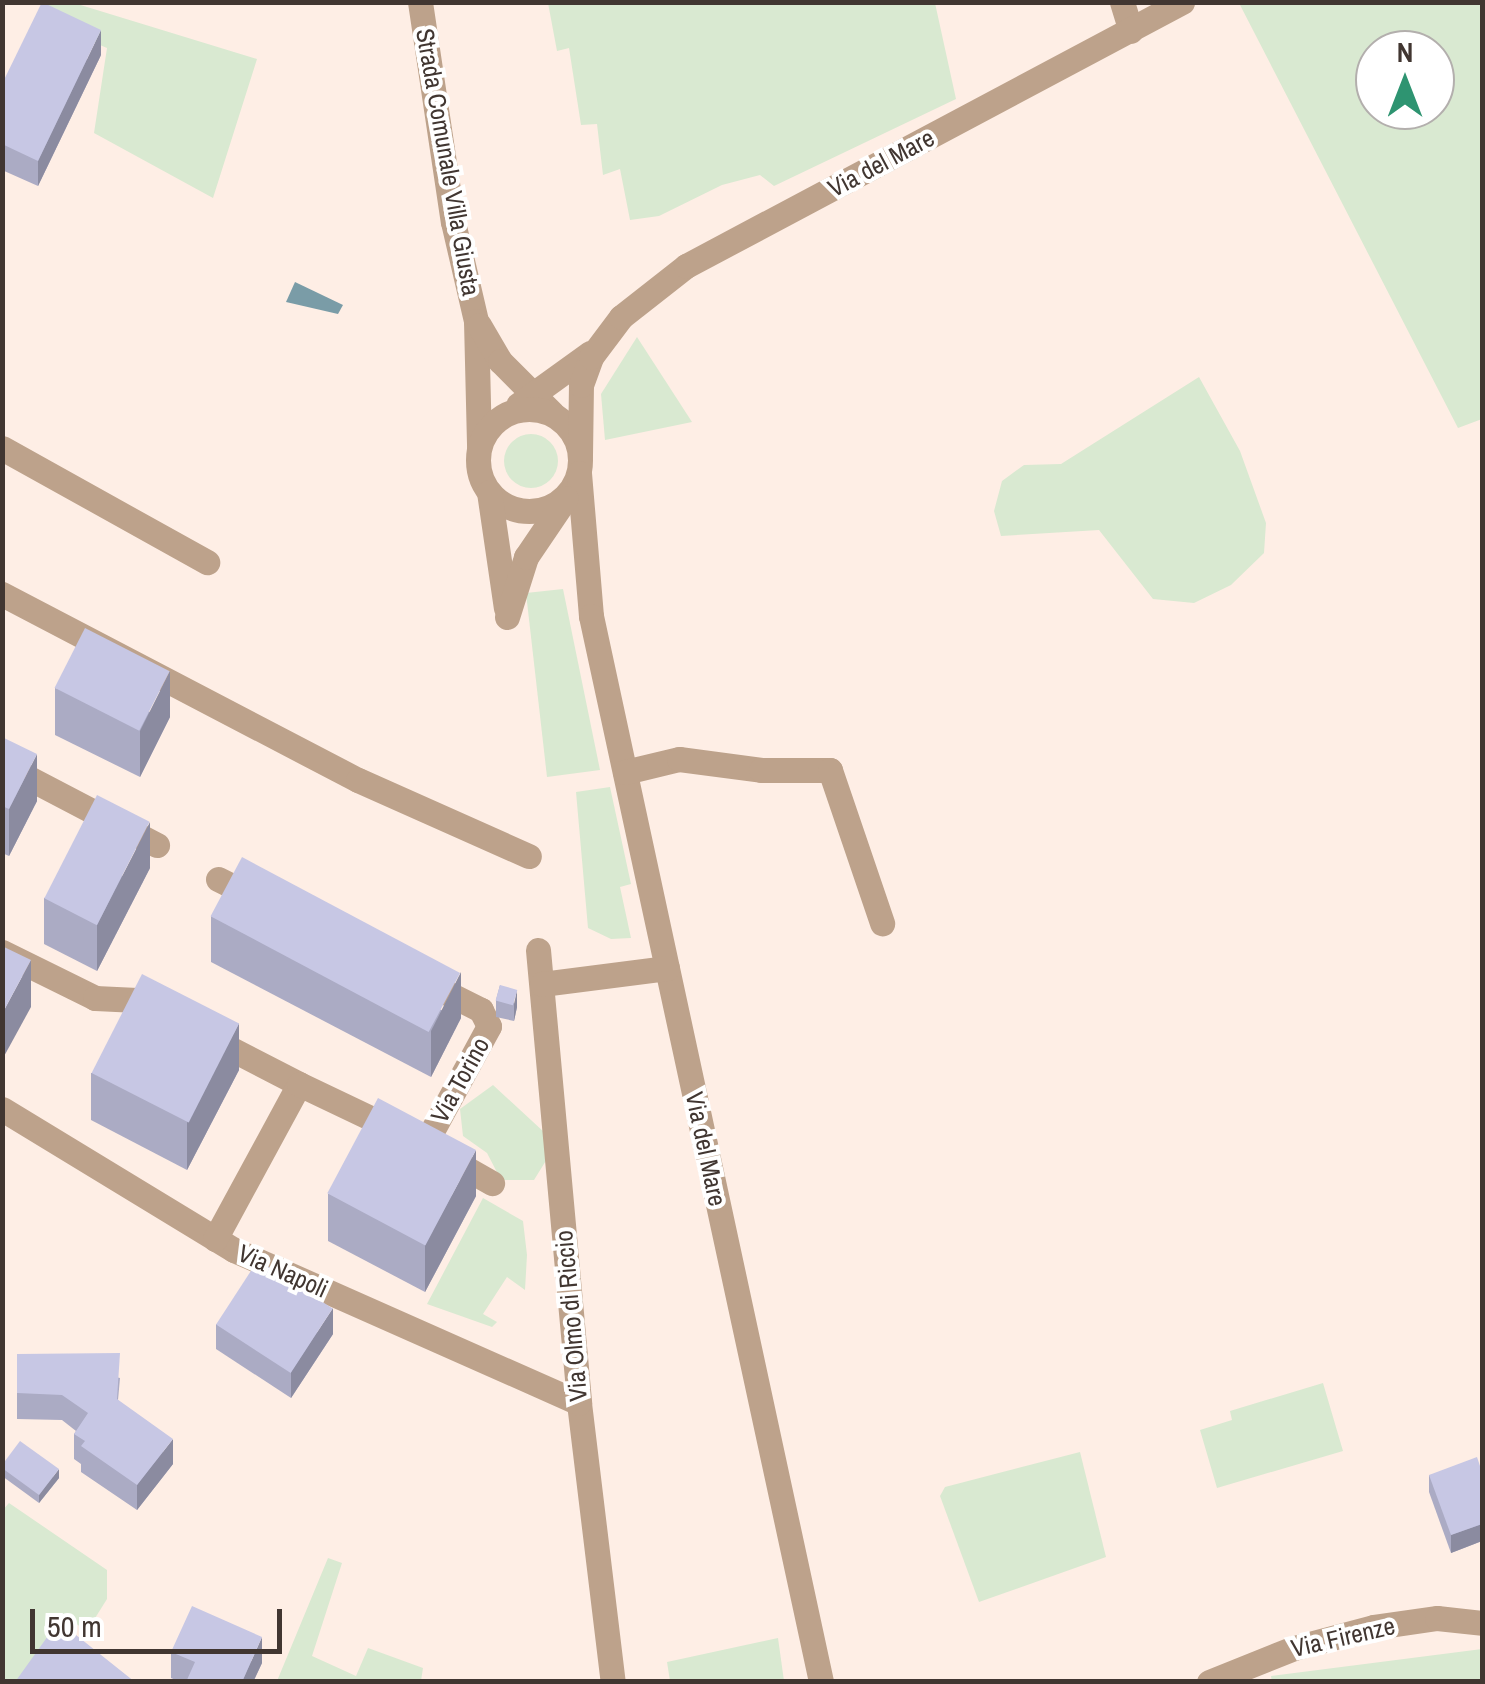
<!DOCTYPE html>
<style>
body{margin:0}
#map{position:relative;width:1485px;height:1684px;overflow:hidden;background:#feeee5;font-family:"Archivo Narrow",sans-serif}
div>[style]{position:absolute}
.green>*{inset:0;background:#d9e9d1}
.round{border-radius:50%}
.water>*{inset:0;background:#7a9ca7}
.minor>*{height:25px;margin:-12.5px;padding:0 12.5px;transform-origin:12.5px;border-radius:12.5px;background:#bda28b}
.minor>.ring{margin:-12.5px;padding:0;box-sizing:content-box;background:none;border:25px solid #bda28b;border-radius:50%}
.wall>*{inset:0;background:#ababc4}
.shaded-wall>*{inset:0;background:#8b8ba0}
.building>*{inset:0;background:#c7c7e4;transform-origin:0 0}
span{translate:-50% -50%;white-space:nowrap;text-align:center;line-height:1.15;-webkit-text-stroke:8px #fff;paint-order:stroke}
.street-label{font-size:25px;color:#413631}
.frame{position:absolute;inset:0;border:5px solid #413631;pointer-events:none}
.north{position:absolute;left:1355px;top:30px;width:100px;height:100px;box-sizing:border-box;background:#fff;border:2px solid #b3afad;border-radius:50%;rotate:0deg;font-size:28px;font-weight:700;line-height:40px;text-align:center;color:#413631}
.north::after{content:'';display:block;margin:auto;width:35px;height:45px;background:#2e9471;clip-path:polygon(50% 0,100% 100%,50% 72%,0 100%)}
.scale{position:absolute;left:30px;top:1609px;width:252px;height:45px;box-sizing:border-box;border:5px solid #413631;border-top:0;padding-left:12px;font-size:30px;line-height:35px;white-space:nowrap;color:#413631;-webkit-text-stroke:8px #fff;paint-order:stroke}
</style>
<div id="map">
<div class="green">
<div style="clip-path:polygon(48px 3px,74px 3px,257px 59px,213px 198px,94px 133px,107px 48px,38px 19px)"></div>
<div style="clip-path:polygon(548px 3px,935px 3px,956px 99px,774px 186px,760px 175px,722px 185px,659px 216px,630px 220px,620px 169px,603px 175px,597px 124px,581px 125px,569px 48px,557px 51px)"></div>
<div style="clip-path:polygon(evenodd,1239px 3px,1482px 3px,1482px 419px,1458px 428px,1239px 3px,1375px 50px,1435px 50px,1435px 110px,1375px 110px,1375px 50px)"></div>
<div style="clip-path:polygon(637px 337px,692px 422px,605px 440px,601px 394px)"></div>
<div style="clip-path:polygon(1199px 377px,1240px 451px,1266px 523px,1264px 553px,1231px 585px,1194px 603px,1153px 599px,1099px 530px,1001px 536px,994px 511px,1002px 481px,1024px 465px,1061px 464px)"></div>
<div class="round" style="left:504px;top:434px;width:54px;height:54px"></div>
<div style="clip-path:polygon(563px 589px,600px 770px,547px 777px,526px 593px)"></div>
<div style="clip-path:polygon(610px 787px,631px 884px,620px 887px,631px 938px,611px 939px,588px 928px,576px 792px)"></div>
<div style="clip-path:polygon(493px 1085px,545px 1133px,547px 1159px,534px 1180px,501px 1180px,487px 1153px,463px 1136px,460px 1109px)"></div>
<div style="clip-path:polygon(483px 1198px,523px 1221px,527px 1255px,525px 1290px,507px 1277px,483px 1314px,497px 1322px,492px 1327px,427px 1304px)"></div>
<div style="clip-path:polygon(1323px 1383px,1343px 1451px,1217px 1488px,1200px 1430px,1232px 1420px,1230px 1411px)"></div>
<div style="clip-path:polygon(1080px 1452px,1106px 1557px,979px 1602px,940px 1496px,945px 1487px)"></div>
<div style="clip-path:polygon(9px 1503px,107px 1570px,107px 1599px,87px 1631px,72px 1621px,23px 1681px,3px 1682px,2px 1511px)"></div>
<div style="clip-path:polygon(328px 1558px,342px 1563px,312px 1656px,356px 1676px,368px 1648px,423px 1668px,421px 1681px,277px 1681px)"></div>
<div style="clip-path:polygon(778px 1638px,784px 1681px,670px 1681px,667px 1662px)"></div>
<div style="clip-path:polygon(1482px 1649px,1482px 1681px,1272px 1682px,1271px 1676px)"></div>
</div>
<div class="water">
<div style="clip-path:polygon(295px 282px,343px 305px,338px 314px,286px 302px)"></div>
</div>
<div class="minor">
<div style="left:420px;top:2px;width:222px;rotate:81.5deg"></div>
<div style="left:453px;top:222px;width:102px;rotate:76.9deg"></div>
<div style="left:476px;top:321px;width:126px;rotate:88.6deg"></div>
<div style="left:1122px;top:2px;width:30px;rotate:73deg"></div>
<div style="left:479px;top:325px;width:42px;rotate:59.7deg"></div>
<div style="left:500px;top:361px;width:74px;rotate:45deg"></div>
<div style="left:518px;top:405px;width:89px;rotate:-35.8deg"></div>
<div class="ring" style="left:478px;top:409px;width:77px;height:77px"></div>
<div style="left:2px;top:448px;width:235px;rotate:29.1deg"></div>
<div style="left:580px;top:455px;width:70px;rotate:-89.2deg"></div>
<div style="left:581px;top:385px;width:30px;rotate:-70deg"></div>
<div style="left:591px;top:357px;width:50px;rotate:-53.1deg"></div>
<div style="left:621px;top:317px;width:83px;rotate:-38.1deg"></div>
<div style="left:686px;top:266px;width:562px;rotate:-28.02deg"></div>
<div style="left:579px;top:473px;width:144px;rotate:85.2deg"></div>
<div style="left:591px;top:616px;width:1091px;rotate:77.82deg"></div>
<div style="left:489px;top:492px;width:117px;rotate:81.7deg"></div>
<div style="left:2px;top:594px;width:402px;rotate:27.6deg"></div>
<div style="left:358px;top:780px;width:187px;rotate:24deg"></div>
<div style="left:507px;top:617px;width:63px;rotate:-72.4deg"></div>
<div style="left:526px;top:557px;width:71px;rotate:-55.9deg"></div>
<div style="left:2px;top:764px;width:175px;rotate:27.6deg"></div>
<div style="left:625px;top:772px;width:56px;rotate:-13.5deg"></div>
<div style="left:679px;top:759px;width:83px;rotate:7.6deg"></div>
<div style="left:761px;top:770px;width:69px"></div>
<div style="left:830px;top:770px;width:162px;rotate:71.2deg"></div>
<div style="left:218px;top:879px;width:42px;rotate:26.6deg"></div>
<div style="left:538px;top:950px;width:455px;rotate:84.8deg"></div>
<div style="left:579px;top:1403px;width:281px;rotate:83.1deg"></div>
<div style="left:2px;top:952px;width:104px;rotate:26.3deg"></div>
<div style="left:95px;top:998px;width:42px;rotate:2.7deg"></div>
<div style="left:137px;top:1000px;width:23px;rotate:29deg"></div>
<div style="left:542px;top:984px;width:126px;rotate:-7.3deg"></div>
<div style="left:210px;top:1038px;width:100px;rotate:27.3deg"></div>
<div style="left:2px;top:1109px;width:271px;rotate:31.3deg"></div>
<div style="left:234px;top:1250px;width:377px;rotate:23.9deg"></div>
<div style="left:446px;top:1157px;width:53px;rotate:29.5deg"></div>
<div style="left:215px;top:1239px;width:176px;rotate:-61.5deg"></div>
<div style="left:299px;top:1084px;width:140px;rotate:25.5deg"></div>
<div style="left:425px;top:1144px;width:134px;rotate:-61.5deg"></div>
<div style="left:489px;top:1026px;width:18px;rotate:-117deg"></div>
<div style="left:481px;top:1010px;width:56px;rotate:-153.4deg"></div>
<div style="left:1209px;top:1682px;width:92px;rotate:-21.8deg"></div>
<div style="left:1294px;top:1648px;width:83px;rotate:-14.7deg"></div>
<div style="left:1374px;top:1627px;width:64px;rotate:-8.1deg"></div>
<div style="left:1437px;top:1618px;width:45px;rotate:6.3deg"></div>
</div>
<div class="wall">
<div style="clip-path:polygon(101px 55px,38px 186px,2px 170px,2px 84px)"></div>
<div style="clip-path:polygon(55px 688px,170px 717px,140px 777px,55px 735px)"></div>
<div style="clip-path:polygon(2px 737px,37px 801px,9px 856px,2px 853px)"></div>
<div style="clip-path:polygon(150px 868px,97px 971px,44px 944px,44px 898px)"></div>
<div style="clip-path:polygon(211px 916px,461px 1018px,431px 1077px,211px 962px)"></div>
<div style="clip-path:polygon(500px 985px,517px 1007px,514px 1021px,496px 1017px,496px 1000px)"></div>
<div style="clip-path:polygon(239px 1070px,187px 1170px,91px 1120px,91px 1073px)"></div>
<div style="clip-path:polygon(328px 1194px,476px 1196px,425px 1292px,328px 1241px)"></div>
<div style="clip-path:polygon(216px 1324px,333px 1334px,291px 1398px,216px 1349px)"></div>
<div style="clip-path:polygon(17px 1354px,120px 1378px,118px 1400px,173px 1464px,137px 1510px,81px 1472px,81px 1464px,74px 1459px,74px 1434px,76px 1431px,62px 1420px,17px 1419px)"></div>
<div style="clip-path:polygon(2px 1465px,59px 1478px,39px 1503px,2px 1476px)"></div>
<div style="clip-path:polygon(1482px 1472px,1482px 1541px,1451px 1553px,1429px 1492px,1429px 1475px)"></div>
<div style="clip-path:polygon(171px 1652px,262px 1663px,253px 1682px,180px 1682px,171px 1678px)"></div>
</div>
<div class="shaded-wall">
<div style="clip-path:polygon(101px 30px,101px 55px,38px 186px,38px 161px)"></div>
<div style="clip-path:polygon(170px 671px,170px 717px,140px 777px,140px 731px)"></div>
<div style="clip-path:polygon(37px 754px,37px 801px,9px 856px,9px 809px)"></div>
<div style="clip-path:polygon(150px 822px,150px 868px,97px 971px,97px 925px)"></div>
<div style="clip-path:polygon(31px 960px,31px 1007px,2px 1060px,2px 1014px)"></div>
<div style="clip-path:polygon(461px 972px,461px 1018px,431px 1077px,431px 1031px)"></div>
<div style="clip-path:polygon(517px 990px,517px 1007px,514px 1021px,514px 1004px)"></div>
<div style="clip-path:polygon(239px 1023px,239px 1070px,187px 1170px,187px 1123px)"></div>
<div style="clip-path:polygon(476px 1150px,476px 1196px,425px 1292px,425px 1245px)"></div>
<div style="clip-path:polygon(333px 1308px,333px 1334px,291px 1398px,291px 1372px)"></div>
<div style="clip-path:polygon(173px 1439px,173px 1464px,137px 1510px,137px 1485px)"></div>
<div style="clip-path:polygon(59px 1469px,59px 1478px,39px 1503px,39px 1495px)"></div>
<div style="clip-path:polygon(1482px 1524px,1482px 1541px,1451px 1553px,1451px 1535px)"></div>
<div style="clip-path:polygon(262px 1637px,262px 1663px,253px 1682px,242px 1682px)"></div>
</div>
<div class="building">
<div style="clip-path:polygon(42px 2px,101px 30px,38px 161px,2px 144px,2px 84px)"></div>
<div style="left:85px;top:628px;width:95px;height:67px;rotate:27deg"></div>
<div style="clip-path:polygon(2px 737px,37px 754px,9px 809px,2px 806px)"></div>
<div style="left:97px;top:795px;width:59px;height:116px;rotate:27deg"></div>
<div style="left:242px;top:857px;width:247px;height:67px;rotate:28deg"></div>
<div style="clip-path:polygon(2px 946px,31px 960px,2px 1014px)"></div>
<div style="left:142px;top:974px;width:109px;height:111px;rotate:27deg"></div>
<div style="left:500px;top:985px;width:18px;height:16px;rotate:16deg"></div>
<div style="left:378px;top:1098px;width:111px;height:108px;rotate:28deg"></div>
<div style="left:258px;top:1260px;width:89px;height:77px;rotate:33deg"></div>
<div style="clip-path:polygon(120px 1353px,117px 1399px,173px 1439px,137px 1485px,81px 1446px,85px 1441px,74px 1434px,88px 1413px,62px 1395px,17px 1393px,17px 1354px)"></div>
<div style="clip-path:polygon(20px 1441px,59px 1469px,39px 1495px,2px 1468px,2px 1465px)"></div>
<div style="clip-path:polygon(1477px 1457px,1482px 1472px,1482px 1524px,1451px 1535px,1429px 1475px)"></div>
<div style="clip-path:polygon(192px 1606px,262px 1637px,242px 1682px,186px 1682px,195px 1662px,171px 1652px)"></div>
<div style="clip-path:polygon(53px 1629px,66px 1638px,71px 1631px,135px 1682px,15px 1682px)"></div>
</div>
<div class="street-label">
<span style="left:448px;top:162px;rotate:80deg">Strada Comunale Villa Giusta</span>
<span style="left:881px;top:163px;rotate:-28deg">Via del Mare</span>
<span style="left:460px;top:1080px;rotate:-61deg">Via Torino</span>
<span style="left:706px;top:1149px;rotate:78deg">Via del Mare</span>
<span style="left:283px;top:1271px;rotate:24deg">Via Napoli</span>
<span style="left:571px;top:1316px;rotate:-95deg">Via Olmo di Riccio</span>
<span style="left:1343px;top:1637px;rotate:-13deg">Via Firenze</span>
</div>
<div class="frame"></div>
<div class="north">N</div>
<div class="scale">50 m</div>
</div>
